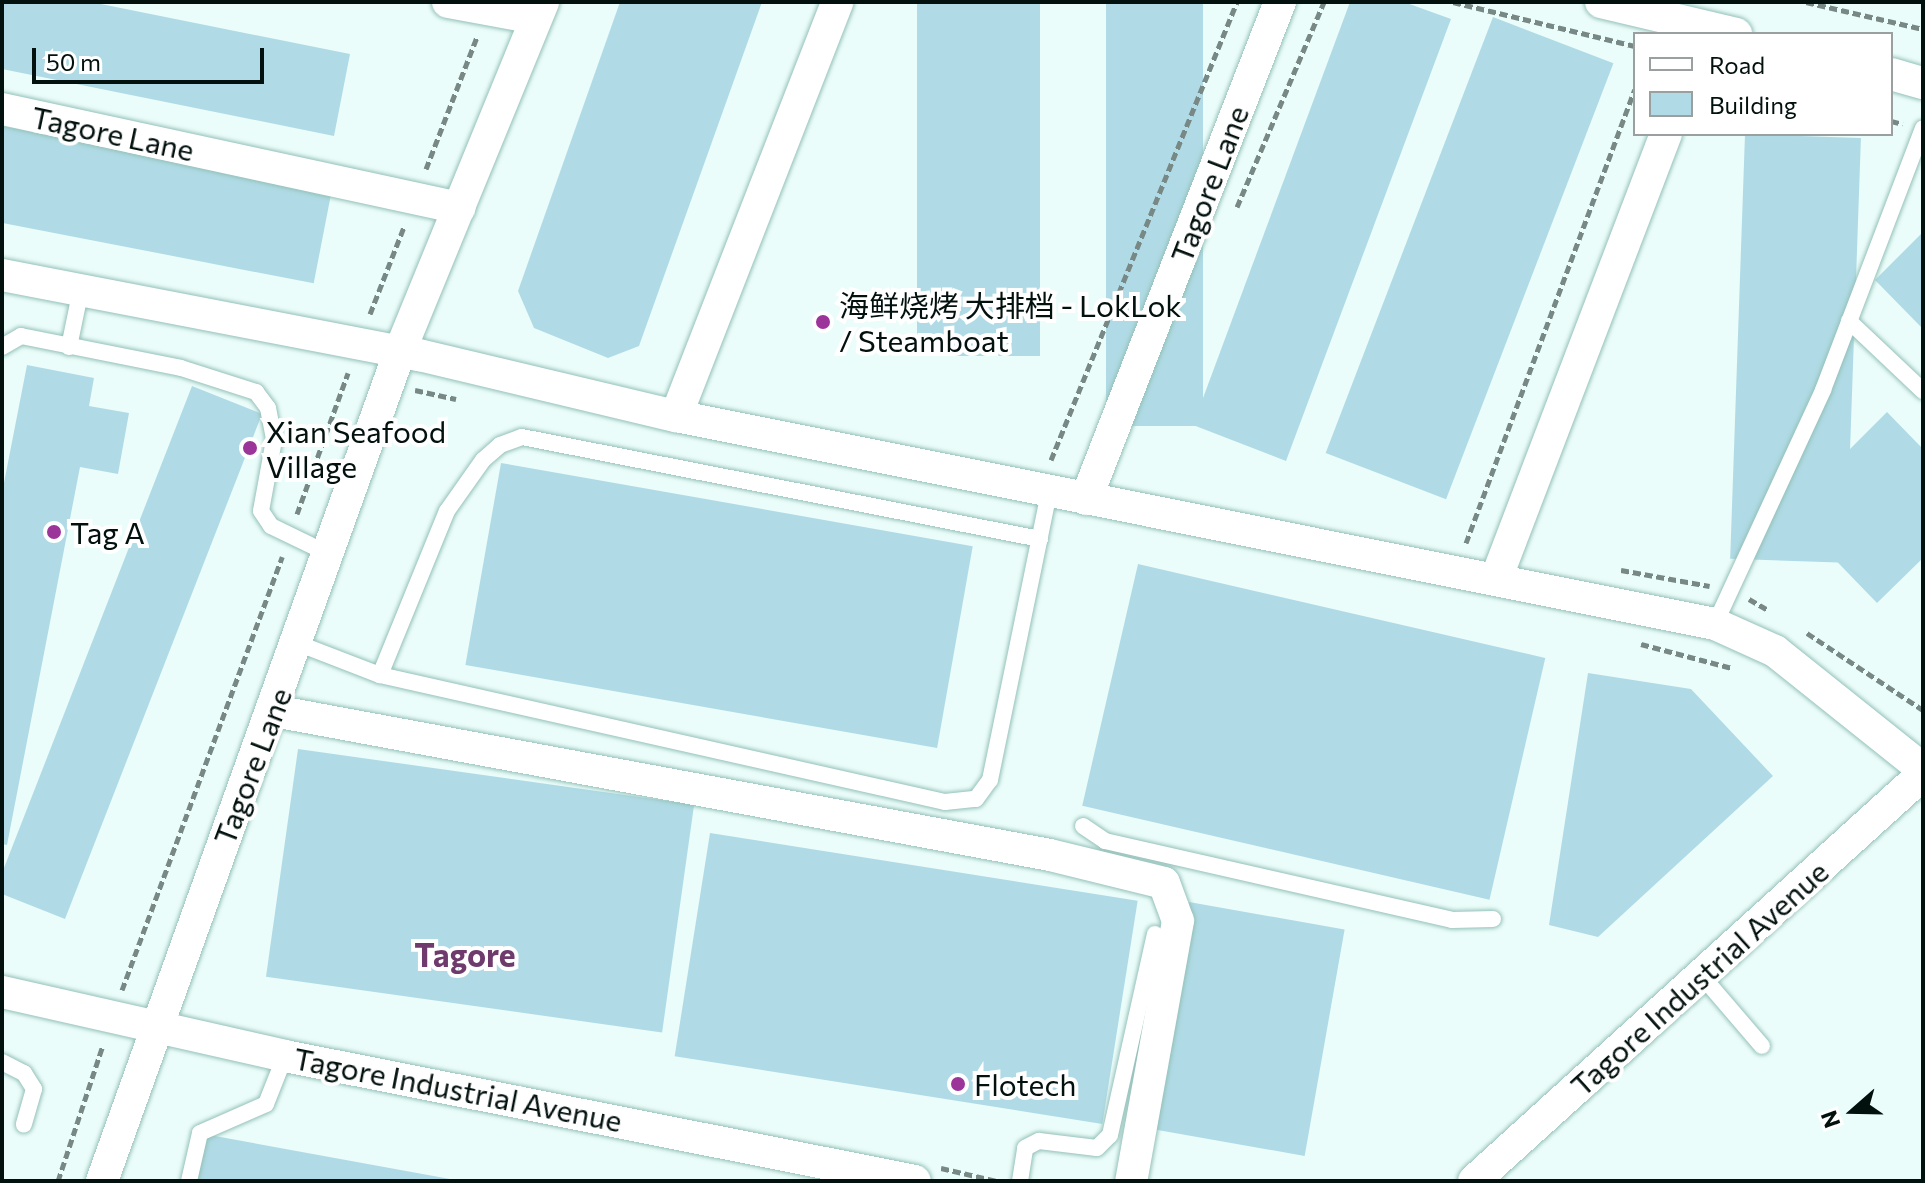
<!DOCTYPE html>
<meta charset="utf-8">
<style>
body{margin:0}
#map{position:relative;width:1925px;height:1183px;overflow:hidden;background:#ebfdfa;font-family:Commissioner,"Noto Sans SC",sans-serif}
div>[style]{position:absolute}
.building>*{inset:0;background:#b0dbe6;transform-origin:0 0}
.path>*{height:5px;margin-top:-2.5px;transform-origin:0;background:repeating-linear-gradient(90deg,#788885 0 8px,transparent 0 12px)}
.roads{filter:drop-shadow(0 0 2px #94c0b9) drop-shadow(0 0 2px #94c0b9)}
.service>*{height:16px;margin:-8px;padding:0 8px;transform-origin:8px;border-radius:8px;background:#fff}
.minor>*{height:32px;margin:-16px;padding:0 16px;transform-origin:16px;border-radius:16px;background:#fff}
.dots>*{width:22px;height:22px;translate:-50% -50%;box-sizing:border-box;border:4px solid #fff;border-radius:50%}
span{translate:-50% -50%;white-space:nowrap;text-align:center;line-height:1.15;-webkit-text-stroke:8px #fff;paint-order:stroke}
.street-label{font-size:30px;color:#02100e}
.poi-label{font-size:30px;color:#02100e}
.left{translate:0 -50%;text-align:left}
.neighbourhood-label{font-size:32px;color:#6f3b6c;font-weight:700}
.frame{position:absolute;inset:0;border:4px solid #02100e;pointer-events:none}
.legend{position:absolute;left:1633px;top:32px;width:260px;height:104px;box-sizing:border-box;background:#fff;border:2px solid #9a9f9f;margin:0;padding:10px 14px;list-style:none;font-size:24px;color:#02100e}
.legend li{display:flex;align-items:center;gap:16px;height:40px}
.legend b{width:40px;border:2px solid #9a9f9f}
.north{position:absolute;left:1813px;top:1071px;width:80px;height:80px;-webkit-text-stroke:6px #fff;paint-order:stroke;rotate:250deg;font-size:22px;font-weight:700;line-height:32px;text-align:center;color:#02100e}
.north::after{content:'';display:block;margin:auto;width:28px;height:36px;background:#02100e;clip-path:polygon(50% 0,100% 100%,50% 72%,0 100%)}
.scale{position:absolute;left:32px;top:48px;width:232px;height:36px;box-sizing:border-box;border:4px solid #02100e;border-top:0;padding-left:10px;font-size:24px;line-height:28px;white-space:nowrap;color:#02100e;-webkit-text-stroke:6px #fff;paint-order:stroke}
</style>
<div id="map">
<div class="building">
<div style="clip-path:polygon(2px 2px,91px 2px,350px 54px,334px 136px,2px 69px)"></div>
<div style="clip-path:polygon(620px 2px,762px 2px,639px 346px,608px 358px,534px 328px,518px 291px)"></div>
<div style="left:917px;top:2px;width:123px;height:354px"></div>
<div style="left:1106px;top:2px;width:97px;height:424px"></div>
<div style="clip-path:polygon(1350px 2px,1404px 2px,1451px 19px,1286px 461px,1193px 425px)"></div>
<div style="left:1493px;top:17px;width:129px;height:467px;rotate:21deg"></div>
<div style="left:2px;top:126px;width:336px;height:95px;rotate:11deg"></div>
<div style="left:1745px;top:134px;width:116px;height:425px;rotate:2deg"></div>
<div style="clip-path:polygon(1923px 232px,1923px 329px,1875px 280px)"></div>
<div style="clip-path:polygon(27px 365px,94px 378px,89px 406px,129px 413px,118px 474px,80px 467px,7px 845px,2px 844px,2px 493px)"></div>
<div style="clip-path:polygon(192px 386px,262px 414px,65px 919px,2px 894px,2px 873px)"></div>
<div style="clip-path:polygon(1887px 412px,1923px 449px,1923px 558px,1877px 603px,1788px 511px)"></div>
<div style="left:501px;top:463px;width:479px;height:205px;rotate:10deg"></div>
<div style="left:1138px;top:564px;width:418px;height:248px;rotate:13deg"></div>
<div style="clip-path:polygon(1588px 673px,1691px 689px,1773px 776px,1598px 937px,1549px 925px)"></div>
<div style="left:298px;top:749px;width:400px;height:230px;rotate:8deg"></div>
<div style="left:710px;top:833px;width:433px;height:226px;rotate:9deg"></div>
<div style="left:1189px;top:902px;width:158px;height:230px;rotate:10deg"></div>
<div style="clip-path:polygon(204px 1134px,450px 1179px,450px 1181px,195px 1181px)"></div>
</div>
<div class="path">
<div style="left:1453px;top:2px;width:187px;rotate:13.6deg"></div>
<div style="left:1806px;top:2px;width:120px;rotate:13deg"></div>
<div style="left:1891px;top:121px;width:12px;rotate:14deg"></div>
<div style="left:426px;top:169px;width:142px;rotate:-68.9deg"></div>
<div style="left:1237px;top:207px;width:223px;rotate:-67deg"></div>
<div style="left:370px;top:314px;width:93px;rotate:-68.7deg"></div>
<div style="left:415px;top:390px;width:42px;rotate:12.4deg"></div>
<div style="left:1051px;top:460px;width:494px;rotate:-67.9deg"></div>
<div style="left:297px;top:514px;width:150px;rotate:-70.1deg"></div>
<div style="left:1466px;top:543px;width:484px;rotate:-69.6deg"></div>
<div style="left:1621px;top:570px;width:90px;rotate:10.2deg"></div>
<div style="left:1749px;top:599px;width:22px;rotate:30deg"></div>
<div style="left:1807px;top:633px;width:139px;rotate:33.6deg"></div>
<div style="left:1641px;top:644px;width:94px;rotate:14.8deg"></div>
<div style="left:122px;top:990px;width:462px;rotate:-69.7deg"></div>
<div style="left:941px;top:1168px;width:57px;rotate:13.1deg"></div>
<div style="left:58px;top:1181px;width:143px;rotate:-71.7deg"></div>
</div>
<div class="roads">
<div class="service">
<div style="left:1849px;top:321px;width:102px;rotate:43.4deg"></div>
<div style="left:2px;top:347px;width:22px;rotate:-30deg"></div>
<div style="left:21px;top:336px;width:163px;rotate:11.3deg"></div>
<div style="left:181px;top:368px;width:79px;rotate:17.7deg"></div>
<div style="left:256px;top:392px;width:20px;rotate:53deg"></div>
<div style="left:268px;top:408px;width:33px;rotate:79deg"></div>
<div style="left:274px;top:440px;width:72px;rotate:100.4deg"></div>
<div style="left:261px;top:511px;width:18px;rotate:56deg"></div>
<div style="left:271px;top:526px;width:64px;rotate:25.8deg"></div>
<div style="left:69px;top:347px;width:59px;rotate:-78.3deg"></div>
<div style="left:1715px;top:624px;width:258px;rotate:-65.2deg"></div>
<div style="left:1823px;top:390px;width:280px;rotate:-69.1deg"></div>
<div style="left:297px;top:643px;width:89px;rotate:21.1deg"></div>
<div style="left:380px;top:675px;width:579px;rotate:12.67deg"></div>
<div style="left:945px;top:802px;width:31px;rotate:-6deg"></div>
<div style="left:976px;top:799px;width:24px;rotate:-54deg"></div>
<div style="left:990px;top:780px;width:294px;rotate:-78.4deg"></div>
<div style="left:380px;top:675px;width:177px;rotate:-67.8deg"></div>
<div style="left:447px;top:511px;width:62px;rotate:-54.8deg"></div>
<div style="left:483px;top:460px;width:23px;rotate:-41deg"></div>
<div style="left:500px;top:445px;width:23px;rotate:-20deg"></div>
<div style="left:522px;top:437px;width:528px;rotate:11.14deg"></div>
<div style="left:1083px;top:826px;width:27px;rotate:34deg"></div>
<div style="left:1105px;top:841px;width:356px;rotate:12.8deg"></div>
<div style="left:1452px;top:920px;width:41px;rotate:-1.4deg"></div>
<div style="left:1702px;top:976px;width:92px;rotate:49.4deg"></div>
<div style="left:2px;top:1062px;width:25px;rotate:27deg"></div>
<div style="left:24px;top:1073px;width:19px;rotate:58deg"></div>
<div style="left:34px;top:1089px;width:37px;rotate:106deg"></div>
<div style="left:189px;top:1181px;width:49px;rotate:-77.1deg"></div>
<div style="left:200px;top:1133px;width:72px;rotate:-23.7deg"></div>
<div style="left:266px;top:1104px;width:52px;rotate:-68.4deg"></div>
<div style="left:1020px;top:1181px;width:33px;rotate:-81deg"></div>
<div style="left:1025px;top:1148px;width:16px;rotate:-27deg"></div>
<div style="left:1039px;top:1141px;width:58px;rotate:6.9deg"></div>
<div style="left:1097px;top:1148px;width:18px;rotate:-45deg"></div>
<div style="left:1110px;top:1135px;width:206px;rotate:-77.4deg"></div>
</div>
<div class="minor">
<div style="left:448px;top:2px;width:88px;rotate:10.4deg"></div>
<div style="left:1601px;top:2px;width:139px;rotate:13.3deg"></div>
<div style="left:1891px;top:74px;width:33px;rotate:16deg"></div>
<div style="left:2px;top:109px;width:468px;rotate:12.2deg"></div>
<div style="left:2px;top:275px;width:425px;rotate:10.9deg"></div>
<div style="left:419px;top:355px;width:264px;rotate:13.4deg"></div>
<div style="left:676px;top:416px;width:1060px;rotate:11.32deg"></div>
<div style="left:1715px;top:624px;width:66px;rotate:24.2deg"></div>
<div style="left:1775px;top:651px;width:189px;rotate:38.6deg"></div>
<div style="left:676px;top:416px;width:444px;rotate:-68.7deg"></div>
<div style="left:1086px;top:499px;width:534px;rotate:-68.68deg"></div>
<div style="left:1496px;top:579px;width:476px;rotate:-69.1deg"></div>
<div style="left:274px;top:711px;width:789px;rotate:10.51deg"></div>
<div style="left:1050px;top:855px;width:117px;rotate:13.8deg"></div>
<div style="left:1164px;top:883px;width:40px;rotate:69.8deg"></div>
<div style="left:1178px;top:921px;width:264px;rotate:100.2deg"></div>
<div style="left:2px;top:992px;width:290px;rotate:12.7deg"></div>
<div style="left:285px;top:1056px;width:642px;rotate:11.22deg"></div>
<div style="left:102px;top:1181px;width:882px;rotate:-70.25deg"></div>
<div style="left:400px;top:351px;width:377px;rotate:-67.7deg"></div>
<div style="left:1474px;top:1181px;width:606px;rotate:-42.19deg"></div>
</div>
</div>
<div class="dots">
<div style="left:823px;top:322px;background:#9c3599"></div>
<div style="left:250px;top:448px;background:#9c3599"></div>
<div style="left:54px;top:532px;background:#9c3599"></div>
<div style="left:958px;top:1084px;background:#9c3599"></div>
</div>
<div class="street-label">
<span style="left:113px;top:133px;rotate:12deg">Tagore Lane</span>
<span style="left:1209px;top:184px;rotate:-69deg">Tagore Lane</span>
<span style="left:252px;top:766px;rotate:-69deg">Tagore Lane</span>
<span style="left:1699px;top:978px;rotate:-42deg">Tagore Industrial Avenue</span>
<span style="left:458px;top:1089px;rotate:11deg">Tagore Industrial Avenue</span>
</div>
<div class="poi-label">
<span class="left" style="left:839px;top:322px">海鲜烧烤 大排档 - LokLok<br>/ Steamboat</span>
<span class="left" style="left:266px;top:448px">Xian Seafood<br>Village</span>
<span class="left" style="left:70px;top:532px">Tag A</span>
<span class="left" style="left:974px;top:1084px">Flotech</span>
</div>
<div class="neighbourhood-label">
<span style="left:465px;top:954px">Tagore</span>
</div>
<div class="frame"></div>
<ul class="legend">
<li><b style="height:10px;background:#fff"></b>Road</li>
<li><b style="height:22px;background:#b0dbe6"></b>Building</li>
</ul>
<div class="north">N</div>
<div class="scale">50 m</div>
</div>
